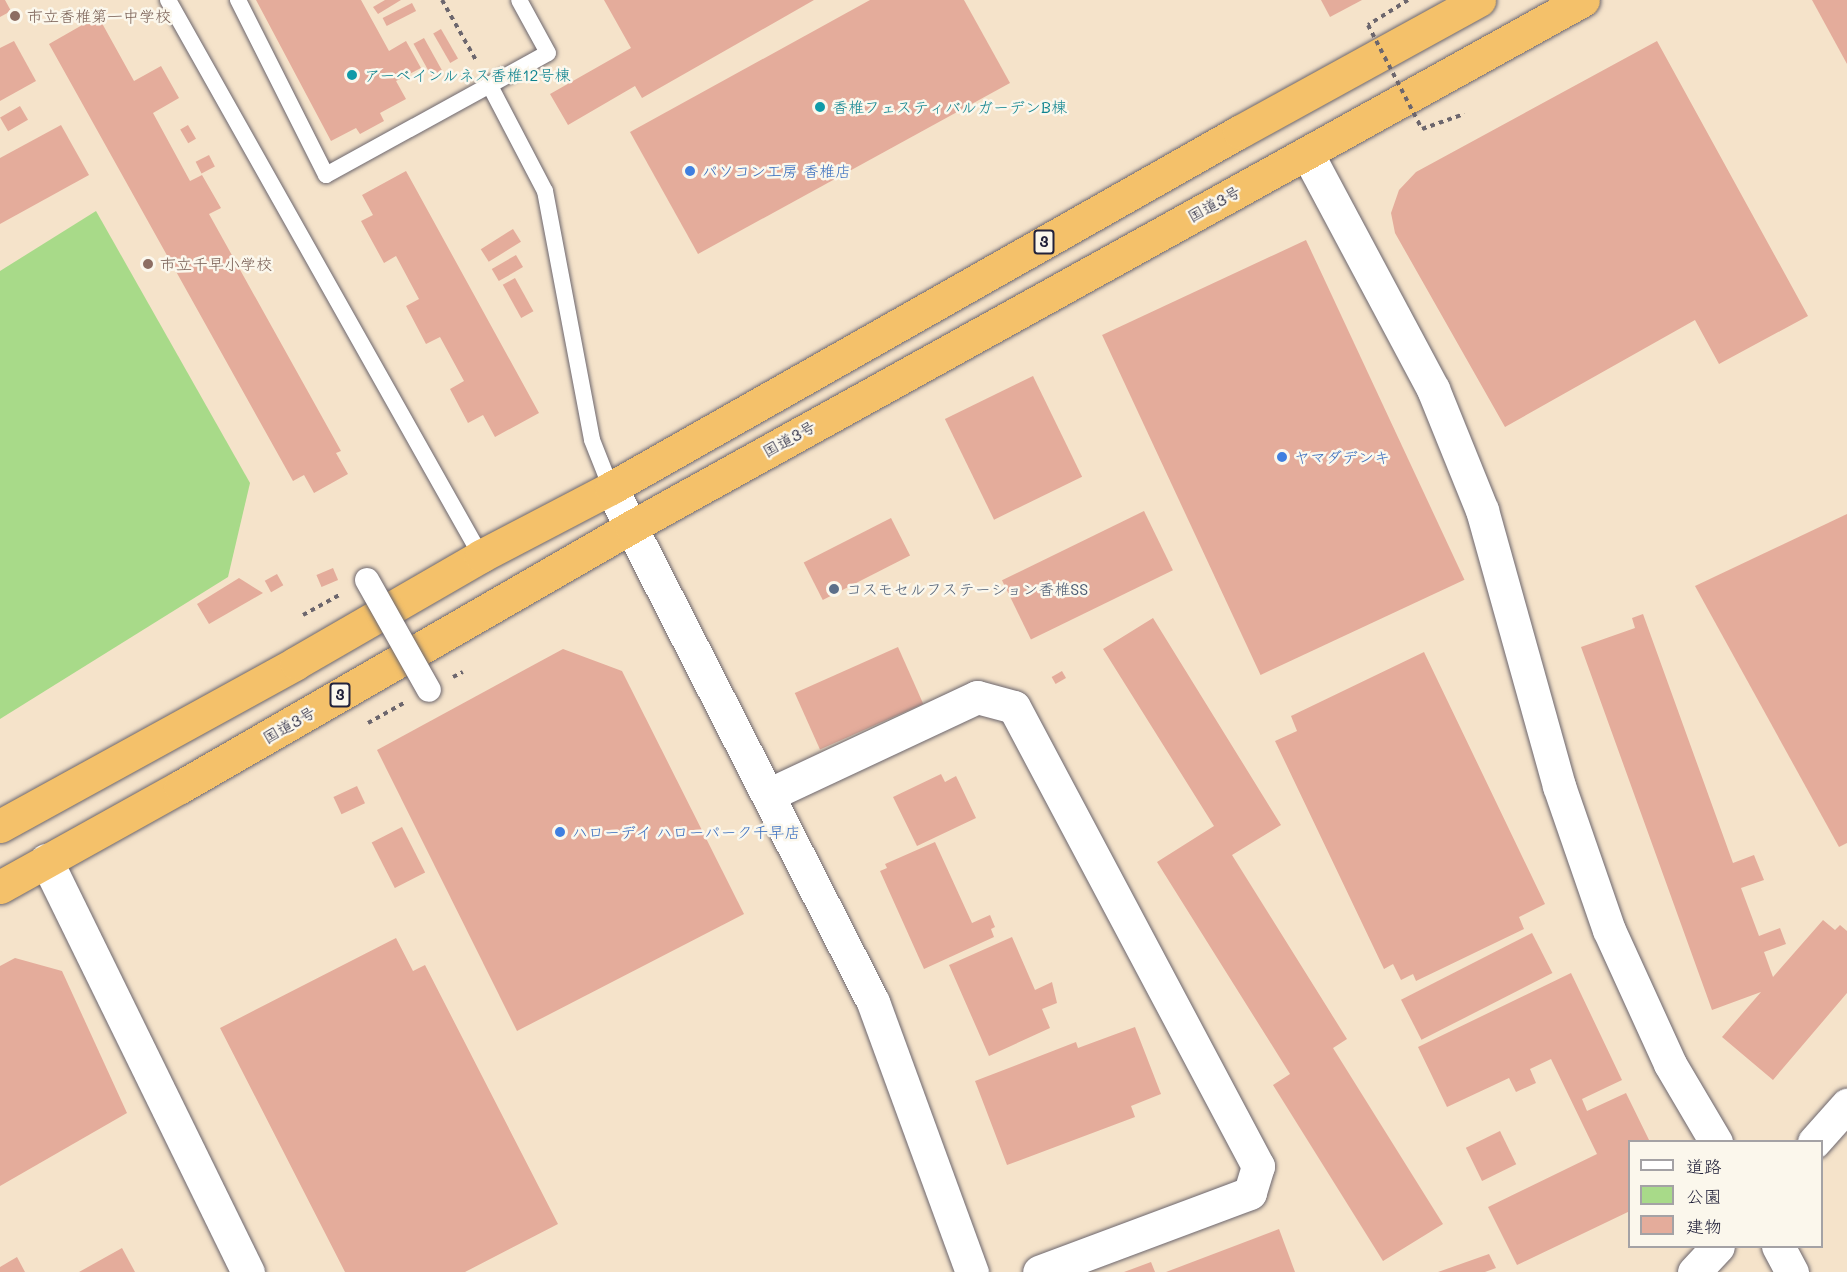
<!DOCTYPE html>
<meta charset="utf-8">
<style>
body{margin:0}
#map{position:relative;width:1847px;height:1272px;overflow:hidden;background:#f5e3ca;font-family:Mali,"Klee One",sans-serif}
div>[style]{position:absolute}
.green>*{inset:0;background:#a8da89}
.building>*{inset:0;background:#e4ac9b;transform-origin:0 0}
.path>*{height:4px;margin-top:-2px;transform-origin:0;background:repeating-linear-gradient(90deg,#6c666d 0 4.5px,transparent 0 9px)}
.roads{filter:drop-shadow(0 0 2px #6c666d) drop-shadow(0 0 2px #6c666d)}
.service>*{height:16px;margin:-8px;padding:0 8px;transform-origin:8px;border-radius:8px;background:#fff}
.minor>*{height:33px;margin:-16.5px;padding:0 16.5px;transform-origin:16.5px;border-radius:16.5px;background:#fff}
.tertiary>*{height:33px;margin:-16.5px;padding:0 16.5px;transform-origin:16.5px;border-radius:16.5px;background:#fff}
.trunk>*{height:33px;margin:-16.5px;padding:0 16.5px;transform-origin:16.5px;border-radius:16.5px;background:#f4c16a}
.path-bridge>*{height:4px;margin-top:-2px;transform-origin:0;background:repeating-linear-gradient(90deg,#6c666d 0 4.5px,transparent 0 9px)}
.bridges{filter:drop-shadow(0 0 2px #6c666d) drop-shadow(0 0 2px #6c666d)}
.pedestrian-bridge>*{height:24px;margin:-12px;padding:0 12px;transform-origin:12px;border-radius:12px;background:#fff}
.dots>*{width:16px;height:16px;translate:-50% -50%;box-sizing:border-box;border:3px solid #fbf7ec;border-radius:50%}
span{translate:-50% -50%;white-space:nowrap;text-align:center;line-height:1.15;-webkit-text-stroke:5px #fbf7ec;paint-order:stroke}
.shield-label span{padding:2px 4px;background:#fbf7ec;border:2px solid;border-radius:4px;-webkit-text-stroke-width:0}
.shield-label{font-size:15px;color:#22223b;font-weight:700}
.education-label{font-size:16px;color:#785e54}
.left{translate:0 -50%;text-align:left}
.culture-label{font-size:16px;color:#0d838f}
.shop-label{font-size:16px;color:#366cbe}
.street-label{font-size:16px;color:#22223b}
.service-label{font-size:16px;color:#4e5e75}
.legend{position:absolute;left:1628px;top:1140px;width:195px;height:108px;box-sizing:border-box;background:#fbf7ec;border:2px solid #a4a2a5;margin:0;padding:8px 10px;list-style:none;font-size:18px;color:#22223b}
.legend li{display:flex;align-items:center;gap:12px;height:30px}
.legend b{width:30px;border:2px solid #a4a2a5}
</style>
<div id="map">
<div class="green">
<div style="clip-path:polygon(96px 211px,250px 483px,228px 577px,0 719px,0 271px)"></div>
</div>
<div class="building">
<div style="clip-path:polygon(0 0,5px 0,11px 11px,0 17px)"></div>
<div style="clip-path:polygon(256px 0,361px 0,389px 51px,406px 41px,421px 68px,396px 81px,406px 99px,380px 113px,384px 121px,360px 134px,356px 128px,331px 141px)"></div>
<div style="clip-path:polygon(385px 0,401px 0,378px 14px,373px 7px)"></div>
<div style="clip-path:polygon(604px 0,814px 0,642px 98px,635px 86px,568px 125px,550px 94px,631px 48px)"></div>
<div style="clip-path:polygon(870px 0,964px 0,1010px 83px,698px 254px,630px 132px)"></div>
<div style="clip-path:polygon(1321px 0,1362px 0,1330px 17px)"></div>
<div style="clip-path:polygon(1812px 0,1847px 0,1847px 64px)"></div>
<div style="left:412px;top:3px;width:9px;height:33px;rotate:63deg"></div>
<div style="clip-path:polygon(98px 16px,134px 81px,161px 66px,179px 98px,153px 113px,190px 181px,202px 175px,221px 208px,209px 214px,341px 451px,336px 453px,348px 474px,314px 493px,304px 475px,293px 481px,49px 44px)"></div>
<div style="left:441px;top:29px;width:34px;height:9px;rotate:60deg"></div>
<div style="left:424px;top:38px;width:37px;height:12px;rotate:61deg"></div>
<div style="clip-path:polygon(14px 41px,36px 81px,0 101px,0 48px)"></div>
<div style="clip-path:polygon(1657px 41px,1808px 316px,1719px 364px,1695px 320px,1505px 427px,1395px 233px,1391px 213px,1399px 190px,1416px 172px)"></div>
<div style="left:20px;top:106px;width:16px;height:23px;rotate:60deg"></div>
<div style="clip-path:polygon(61px 125px,89px 175px,0 224px,0 158px)"></div>
<div style="left:188px;top:125px;width:16px;height:9px;rotate:60deg"></div>
<div style="left:209px;top:155px;width:13px;height:15px;rotate:63deg"></div>
<div style="clip-path:polygon(406px 171px,539px 413px,495px 437px,483px 415px,468px 423px,450px 389px,464px 381px,440px 337px,426px 344px,406px 306px,419px 299px,396px 256px,384px 263px,361px 221px,373px 215px,362px 195px)"></div>
<div style="left:513px;top:229px;width:15px;height:38px;rotate:58deg"></div>
<div style="left:1306px;top:240px;width:375px;height:225px;rotate:65deg"></div>
<div style="left:516px;top:255px;width:14px;height:28px;rotate:60deg"></div>
<div style="left:515px;top:278px;width:38px;height:14px;rotate:61deg"></div>
<div style="left:1033px;top:376px;width:112px;height:98px;rotate:64deg"></div>
<div style="left:1144px;top:511px;width:66px;height:158px;rotate:64deg"></div>
<div style="clip-path:polygon(1847px 514px,1847px 843px,1839px 847px,1695px 586px)"></div>
<div style="left:891px;top:518px;width:42px;height:98px;rotate:63deg"></div>
<div style="left:333px;top:568px;width:13px;height:18px;rotate:67deg"></div>
<div style="left:277px;top:574px;width:13px;height:14px;rotate:61deg"></div>
<div style="clip-path:polygon(239px 578px,263px 593px,209px 624px,197px 604px)"></div>
<div style="clip-path:polygon(1643px 614px,1733px 863px,1754px 855px,1764px 880px,1741px 888px,1759px 936px,1780px 928px,1786px 944px,1764px 952px,1773px 977px,1823px 920px,1835px 930px,1840px 925px,1847px 931px,1847px 993px,1773px 1080px,1722px 1037px,1761px 992px,1712px 1010px,1581px 647px,1635px 628px,1632px 618px)"></div>
<div style="clip-path:polygon(1153px 618px,1281px 825px,1232px 855px,1347px 1039px,1333px 1048px,1443px 1224px,1383px 1261px,1273px 1085px,1290px 1074px,1157px 862px,1214px 826px,1103px 649px)"></div>
<div style="left:898px;top:647px;width:62px;height:113px;rotate:66deg"></div>
<div style="clip-path:polygon(563px 649px,622px 671px,744px 914px,517px 1031px,377px 750px)"></div>
<div style="clip-path:polygon(1424px 652px,1545px 904px,1519px 917px,1524px 929px,1416px 981px,1413px 974px,1401px 980px,1393px 964px,1384px 969px,1275px 741px,1297px 731px,1291px 716px)"></div>
<div style="left:1062px;top:671px;width:8px;height:12px;rotate:60deg"></div>
<div style="clip-path:polygon(941px 774px,945px 782px,956px 776px,976px 818px,917px 846px,893px 797px)"></div>
<div style="left:357px;top:786px;width:19px;height:26px;rotate:65deg"></div>
<div style="left:402px;top:827px;width:51px;height:34px;rotate:63deg"></div>
<div style="clip-path:polygon(935px 842px,972px 923px,990px 915px,995px 927px,991px 929px,994px 937px,924px 969px,880px 871px,887px 868px,885px 864px)"></div>
<div style="left:1532px;top:933px;width:45px;height:147px;rotate:63deg"></div>
<div style="clip-path:polygon(1012px 937px,1035px 990px,1052px 982px,1057px 1003px,1042px 1009px,1050px 1028px,989px 1056px,949px 965px)"></div>
<div style="clip-path:polygon(396px 938px,413px 971px,425px 965px,558px 1224px,465px 1272px,345px 1272px,220px 1028px)"></div>
<div style="clip-path:polygon(15px 958px,62px 971px,127px 1113px,0 1186px,0 966px)"></div>
<div style="clip-path:polygon(1571px 973px,1622px 1080px,1582px 1099px,1587px 1111px,1626px 1093px,1650px 1142px,1630px 1142px,1630px 1211px,1517px 1265px,1488px 1207px,1597px 1154px,1551px 1059px,1530px 1069px,1536px 1083px,1516px 1092px,1509px 1078px,1447px 1107px,1418px 1047px)"></div>
<div style="clip-path:polygon(1135px 1027px,1161px 1094px,1131px 1106px,1135px 1117px,1007px 1165px,975px 1081px,1076px 1042px,1078px 1048px)"></div>
<div style="left:1500px;top:1131px;width:37px;height:38px;rotate:64deg"></div>
<div style="clip-path:polygon(1279px 1229px,1295px 1272px,1166px 1272px)"></div>
<div style="clip-path:polygon(122px 1248px,135px 1272px,79px 1272px)"></div>
<div style="clip-path:polygon(1489px 1254px,1496px 1268px,1485px 1272px,1438px 1272px)"></div>
<div style="clip-path:polygon(17px 1257px,25px 1272px,0 1272px,0 1267px)"></div>
<div style="clip-path:polygon(1151px 1262px,1155px 1272px,1124px 1272px)"></div>
</div>
<div class="path">
<div style="left:442px;top:0;width:71px;rotate:60.6deg"></div>
<div style="left:303px;top:615px;width:43px;rotate:-28.9deg"></div>
<div style="left:453px;top:677px;width:11px;rotate:-27deg"></div>
<div style="left:368px;top:723px;width:41px;rotate:-29.1deg"></div>
</div>
<div class="roads">
<div class="service">
<div style="left:168px;top:0;width:638px;rotate:60.62deg"></div>
<div style="left:238px;top:0;width:196px;rotate:63.3deg"></div>
<div style="left:326px;top:175px;width:253px;rotate:-28.8deg"></div>
<div style="left:548px;top:53px;width:60px;rotate:-118.7deg"></div>
<div style="left:489px;top:84px;width:121px;rotate:62.4deg"></div>
<div style="left:545px;top:191px;width:253px;rotate:79.3deg"></div>
<div style="left:592px;top:440px;width:52px;rotate:68.4deg"></div>
</div>
<div class="minor">
<div style="left:768px;top:795px;width:231px;rotate:-25.1deg"></div>
<div style="left:977px;top:697px;width:38px;rotate:15deg"></div>
<div style="left:1014px;top:707px;width:520px;rotate:62.01deg"></div>
<div style="left:1258px;top:1166px;width:28px;rotate:107deg"></div>
<div style="left:1250px;top:1193px;width:225px;rotate:159.5deg"></div>
</div>
<div class="tertiary">
<div style="left:1307px;top:153px;width:268px;rotate:61.9deg"></div>
<div style="left:1433px;top:389px;width:131px;rotate:68deg"></div>
<div style="left:1482px;top:510px;width:287px;rotate:74.4deg"></div>
<div style="left:1559px;top:786px;width:152px;rotate:70.9deg"></div>
<div style="left:1609px;top:930px;width:147px;rotate:65.5deg"></div>
<div style="left:1670px;top:1064px;width:91px;rotate:59.5deg"></div>
<div style="left:611px;top:488px;width:577px;rotate:62.99deg"></div>
<div style="left:873px;top:1002px;width:288px;rotate:69.9deg"></div>
<div style="left:46px;top:860px;width:459px;rotate:63.9deg"></div>
<div style="left:1814px;top:1142px;width:50px;rotate:-48.3deg"></div>
<div style="left:1778px;top:1246px;width:30px;rotate:62deg"></div>
<div style="left:1694px;top:1272px;width:35px;rotate:-47deg"></div>
</div>
<div class="trunk">
<div style="left:0;top:826px;width:338px;rotate:-28.8deg"></div>
<div style="left:296px;top:663px;width:214px;rotate:-30deg"></div>
<div style="left:481px;top:556px;width:147px;rotate:-27.6deg"></div>
<div style="left:611px;top:488px;width:722px;rotate:-29.55deg"></div>
<div style="left:1239px;top:132px;width:274px;rotate:-28.8deg"></div>
<div style="left:0;top:887px;width:206px;rotate:-29.1deg"></div>
<div style="left:180px;top:787px;width:521px;rotate:-29.96deg"></div>
<div style="left:631px;top:527px;width:1088px;rotate:-28.97deg"></div>
</div>
</div>
<div class="path-bridge">
<div style="left:1408px;top:0;width:47px;rotate:148deg"></div>
<div style="left:1368px;top:25px;width:117px;rotate:62.6deg"></div>
<div style="left:1422px;top:129px;width:45px;rotate:-19.7deg"></div>
</div>
<div class="bridges">
<div class="pedestrian-bridge">
<div style="left:367px;top:580px;width:126px;rotate:60.6deg"></div>
</div>
</div>
<div class="dots">
<div style="left:15px;top:16px;background:#8d6e63"></div>
<div style="left:352px;top:75px;background:#0f9aa8"></div>
<div style="left:820px;top:107px;background:#0f9aa8"></div>
<div style="left:690px;top:171px;background:#3f7fe0"></div>
<div style="left:148px;top:264px;background:#8d6e63"></div>
<div style="left:1282px;top:457px;background:#3f7fe0"></div>
<div style="left:834px;top:589px;background:#5c6f8a"></div>
<div style="left:560px;top:832px;background:#3f7fe0"></div>
</div>
<div class="shield-label">
<span style="left:1044px;top:242px">3</span>
<span style="left:340px;top:695px">3</span>
</div>
<div class="education-label">
<span class="left" style="left:27px;top:16px">市立香椎第一中学校</span>
<span class="left" style="left:160px;top:264px">市立千早小学校</span>
</div>
<div class="culture-label">
<span class="left" style="left:364px;top:75px">アーベインルネス香椎12号棟</span>
<span class="left" style="left:832px;top:107px">香椎フェスティバルガーデンB棟</span>
</div>
<div class="shop-label">
<span class="left" style="left:702px;top:171px">パソコン工房 香椎店</span>
<span class="left" style="left:1294px;top:457px">ヤマダデンキ</span>
<span class="left" style="left:572px;top:832px">ハローデイ ハローパーク千早店</span>
</div>
<div class="street-label">
<span style="left:1214px;top:204px;rotate:-29deg">国道3号</span>
<span style="left:789px;top:439px;rotate:-29deg">国道3号</span>
<span style="left:289px;top:725px;rotate:-30deg">国道3号</span>
</div>
<div class="service-label">
<span class="left" style="left:846px;top:589px">コスモセルフステーション香椎SS</span>
</div>
<ul class="legend">
<li><b style="height:8px;background:#fff"></b>道路</li>
<li><b style="height:16px;background:#a8da89"></b>公園</li>
<li><b style="height:16px;background:#e4ac9b"></b>建物</li>
</ul>
</div>
